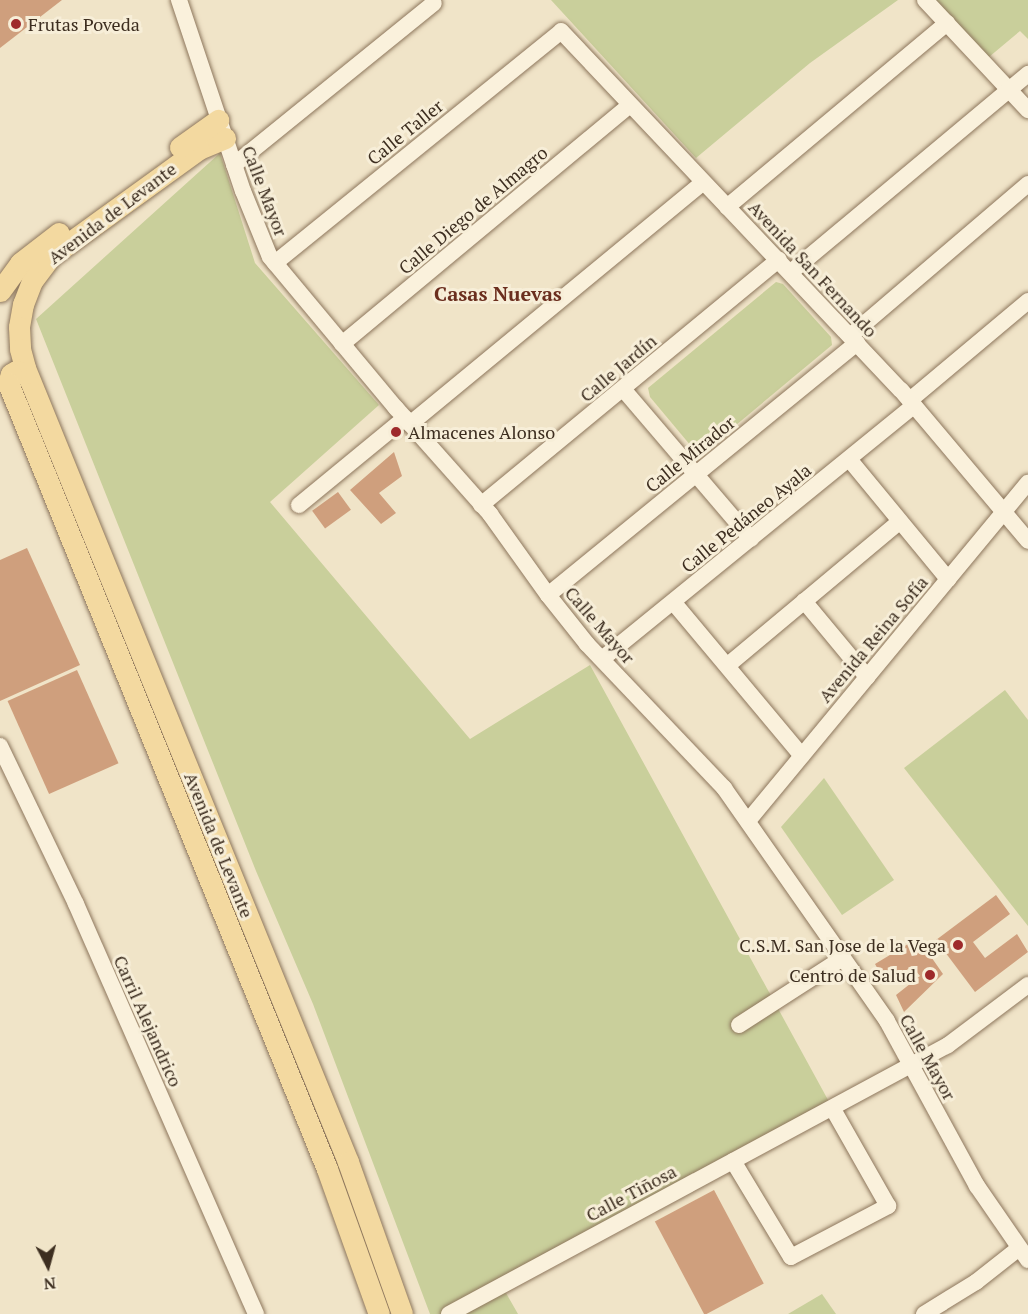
<!DOCTYPE html>
<meta charset="utf-8">
<style>
body{margin:0}
#map{position:relative;width:1028px;height:1314px;overflow:hidden;background:#f0e4c8;font-family:"PT Serif",serif}
div>[style]{position:absolute}
.green>*{inset:0;background:#c9cf9b}
.building>*{inset:0;background:#cf9f7d;transform-origin:0 0}
.roads{filter:drop-shadow(0 0 2px #8d765c) drop-shadow(0 0 2px #8d765c)}
.minor>*{height:16px;margin:-8px;padding:0 8px;transform-origin:8px;border-radius:8px;background:#faf1dc}
.major>*{height:21px;margin:-10.5px;padding:0 10.5px;transform-origin:10.5px;border-radius:10.5px;background:#f3d9a0}
.dots>*{width:16px;height:16px;translate:-50% -50%;box-sizing:border-box;border:3px solid #f7eed8;border-radius:50%}
span{translate:-50% -50%;white-space:nowrap;text-align:center;line-height:1.15;-webkit-text-stroke:6px #f7eed8;paint-order:stroke}
.poi-label{font-size:18px;color:#3d2e20}
.left{translate:0 -50%;text-align:left}
.right{translate:-100% -50%;text-align:right}
.street-label{font-size:18px;color:#3d2e20}
.neighbourhood-label{font-size:20px;color:#6b2e1e;font-weight:700}
.north{position:absolute;left:18px;top:1236px;width:60px;height:60px;-webkit-text-stroke:4px #f7eed8;paint-order:stroke;rotate:174deg;font-size:16px;font-weight:700;line-height:24px;text-align:center;color:#3d2e20}
.north::after{content:'';display:block;margin:auto;width:21px;height:27px;background:#3d2e20;clip-path:polygon(50% 0,100% 100%,50% 72%,0 100%)}
</style>
<div id="map">
<div class="green">
<div style="clip-path:polygon(551px 0,898px 0,810px 63px,696px 158px)"></div>
<div style="clip-path:polygon(925px 0,1028px 0,1028px 39px,1020px 31px,983px 62px)"></div>
<div style="clip-path:polygon(220px 153px,255px 263px,379px 405px,270px 502px,470px 739px,590px 665px,833px 1109px,502px 1286px,518px 1314px,430px 1314px,313px 1004px,256px 871px,36px 319px)"></div>
<div style="clip-path:polygon(776px 282px,783px 284px,831px 337px,832px 345px,706px 450px,696px 452px,650px 397px,648px 388px)"></div>
<div style="clip-path:polygon(1005px 690px,1028px 720px,1028px 926px,904px 768px)"></div>
<div style="clip-path:polygon(824px 778px,894px 880px,842px 915px,781px 827px)"></div>
<div style="clip-path:polygon(822px 1294px,836px 1314px,788px 1314px)"></div>
</div>
<div class="building">
<div style="clip-path:polygon(0 0,62px 0,0 48px)"></div>
<div style="clip-path:polygon(394px 452px,402px 476px,379px 493px,396px 513px,381px 524px,350px 490px)"></div>
<div style="left:338px;top:492px;width:22px;height:32px;rotate:54deg"></div>
<div style="clip-path:polygon(27px 548px,80px 665px,0 701px,0 560px)"></div>
<div style="left:77px;top:670px;width:102px;height:76px;rotate:66deg"></div>
<div style="clip-path:polygon(996px 895px,1010px 914px,973px 942px,985px 958px,1017px 934px,1028px 952px,975px 992px,936px 940px)"></div>
<div style="clip-path:polygon(918px 938px,943px 974px,904px 1012px,896px 995px,920px 976px,912px 966px,887px 985px,875px 964px)"></div>
<div style="left:714px;top:1190px;width:106px;height:67px;rotate:62deg"></div>
</div>
<div class="roads">
<div class="minor">
<div style="left:179px;top:0;width:201px;rotate:71.5deg"></div>
<div style="left:243px;top:191px;width:71px;rotate:67.8deg"></div>
<div style="left:270px;top:257px;width:197px;rotate:50.2deg"></div>
<div style="left:396px;top:408px;width:142px;rotate:48.4deg"></div>
<div style="left:490px;top:514px;width:100px;rotate:54.4deg"></div>
<div style="left:548px;top:595px;width:63px;rotate:51.5deg"></div>
<div style="left:587px;top:644px;width:199px;rotate:46.4deg"></div>
<div style="left:724px;top:788px;width:284px;rotate:55deg"></div>
<div style="left:887px;top:1021px;width:188px;rotate:61.4deg"></div>
<div style="left:977px;top:1186px;width:90px;rotate:55.4deg"></div>
<div style="left:925px;top:0;width:151px;rotate:46.9deg"></div>
<div style="left:234px;top:165px;width:257px;rotate:-39deg"></div>
<div style="left:727px;top:207px;width:287px;rotate:-39.9deg"></div>
<div style="left:275px;top:263px;width:368px;rotate:-39deg"></div>
<div style="left:561px;top:31px;width:494px;rotate:46.6deg"></div>
<div style="left:901px;top:390px;width:197px;rotate:49.9deg"></div>
<div style="left:791px;top:272px;width:309px;rotate:-39.9deg"></div>
<div style="left:850px;top:336px;width:234px;rotate:-40.5deg"></div>
<div style="left:342px;top:344px;width:374px;rotate:-39.7deg"></div>
<div style="left:623px;top:389px;width:197px;rotate:49.5deg"></div>
<div style="left:910px;top:400px;width:154px;rotate:-40deg"></div>
<div style="left:410px;top:424px;width:379px;rotate:-39.5deg"></div>
<div style="left:849px;top:459px;width:156px;rotate:50.5deg"></div>
<div style="left:299px;top:505px;width:137px;rotate:-39.4deg"></div>
<div style="left:481px;top:505px;width:386px;rotate:-39.5deg"></div>
<div style="left:548px;top:595px;width:399px;rotate:-39.2deg"></div>
<div style="left:804px;top:601px;width:99px;rotate:50.3deg"></div>
<div style="left:674px;top:603px;width:199px;rotate:50.1deg"></div>
<div style="left:602px;top:659px;width:402px;rotate:-39.1deg"></div>
<div style="left:728px;top:665px;width:224px;rotate:-39.9deg"></div>
<div style="left:0;top:746px;width:175px;rotate:64.3deg"></div>
<div style="left:76px;top:904px;width:448px;rotate:66.3deg"></div>
<div style="left:748px;top:821px;width:439px;rotate:-50.4deg"></div>
<div style="left:739px;top:1025px;width:124px;rotate:-32.8deg"></div>
<div style="left:733px;top:1161px;width:112px;rotate:58.9deg"></div>
<div style="left:791px;top:1257px;width:110px;rotate:-27.7deg"></div>
<div style="left:888px;top:1206px;width:112px;rotate:-119.6deg"></div>
<div style="left:449px;top:1314px;width:567px;rotate:-28.33deg"></div>
<div style="left:948px;top:1045px;width:100px;rotate:-36.9deg"></div>
<div style="left:924px;top:1314px;width:61px;rotate:-31.6deg"></div>
<div style="left:976px;top:1282px;width:55px;rotate:-38.3deg"></div>
</div>
<div class="major">
<div style="left:225px;top:138px;width:28px;rotate:157deg"></div>
<div style="left:199px;top:149px;width:183px;rotate:144.1deg"></div>
<div style="left:51px;top:256px;width:31px;rotate:127deg"></div>
<div style="left:32px;top:281px;width:25px;rotate:111deg"></div>
<div style="left:23px;top:304px;width:23px;rotate:100deg"></div>
<div style="left:19px;top:327px;width:22px;rotate:87deg"></div>
<div style="left:20px;top:349px;width:20px;rotate:75deg"></div>
<div style="left:25px;top:368px;width:857px;rotate:67.86deg"></div>
<div style="left:348px;top:1162px;width:161px;rotate:70.4deg"></div>
<div style="left:180px;top:147px;width:47px;rotate:-35.4deg"></div>
<div style="left:0;top:291px;width:34px;rotate:-54deg"></div>
<div style="left:20px;top:263px;width:49px;rotate:-37.6deg"></div>
<div style="left:29px;top:379px;width:7px;rotate:-117deg"></div>
<div style="left:26px;top:373px;width:10px;rotate:-169deg"></div>
<div style="left:16px;top:371px;width:6px;rotate:149deg"></div>
<div style="left:11px;top:374px;width:9px;rotate:108deg"></div>
<div style="left:8px;top:383px;width:848px;rotate:67.91deg"></div>
<div style="left:327px;top:1169px;width:154px;rotate:70.3deg"></div>
</div>
</div>
<div class="dots">
<div style="left:16px;top:24px;background:#9e2a2b"></div>
<div style="left:396px;top:432px;background:#9e2a2b"></div>
<div style="left:958px;top:945px;background:#9e2a2b"></div>
<div style="left:930px;top:975px;background:#9e2a2b"></div>
</div>
<div class="poi-label">
<span class="left" style="left:28px;top:24px">Frutas Poveda</span>
<span class="left" style="left:408px;top:432px">Almacenes Alonso</span>
<span class="right" style="left:946px;top:945px">C.S.M. San Jose de la Vega</span>
<span class="right" style="left:916px;top:975px">Centro de Salud</span>
</div>
<div class="street-label">
<span style="left:405px;top:132px;rotate:-39deg">Calle Taller</span>
<span style="left:265px;top:191px;rotate:69deg">Calle Mayor</span>
<span style="left:473px;top:210px;rotate:-40deg">Calle Diego de Almagro</span>
<span style="left:112px;top:213px;rotate:-37deg">Avenida de Levante</span>
<span style="left:813px;top:269px;rotate:47deg">Avenida San Fernando</span>
<span style="left:618px;top:368px;rotate:-40deg">Calle Jardín</span>
<span style="left:690px;top:454px;rotate:-39deg">Calle Mirador</span>
<span style="left:746px;top:518px;rotate:-39deg">Calle Pedáneo Ayala</span>
<span style="left:600px;top:625px;rotate:49deg">Calle Mayor</span>
<span style="left:873px;top:639px;rotate:-50deg">Avenida Reina Sofía</span>
<span style="left:219px;top:845px;rotate:68deg">Avenida de Levante</span>
<span style="left:148px;top:1021px;rotate:66deg">Carril Alejandrico</span>
<span style="left:928px;top:1057px;rotate:61deg">Calle Mayor</span>
<span style="left:631px;top:1193px;rotate:-28deg">Calle Tiñosa</span>
</div>
<div class="neighbourhood-label">
<span style="left:498px;top:293px">Casas Nuevas</span>
</div>
<div class="north">N</div>
</div>
